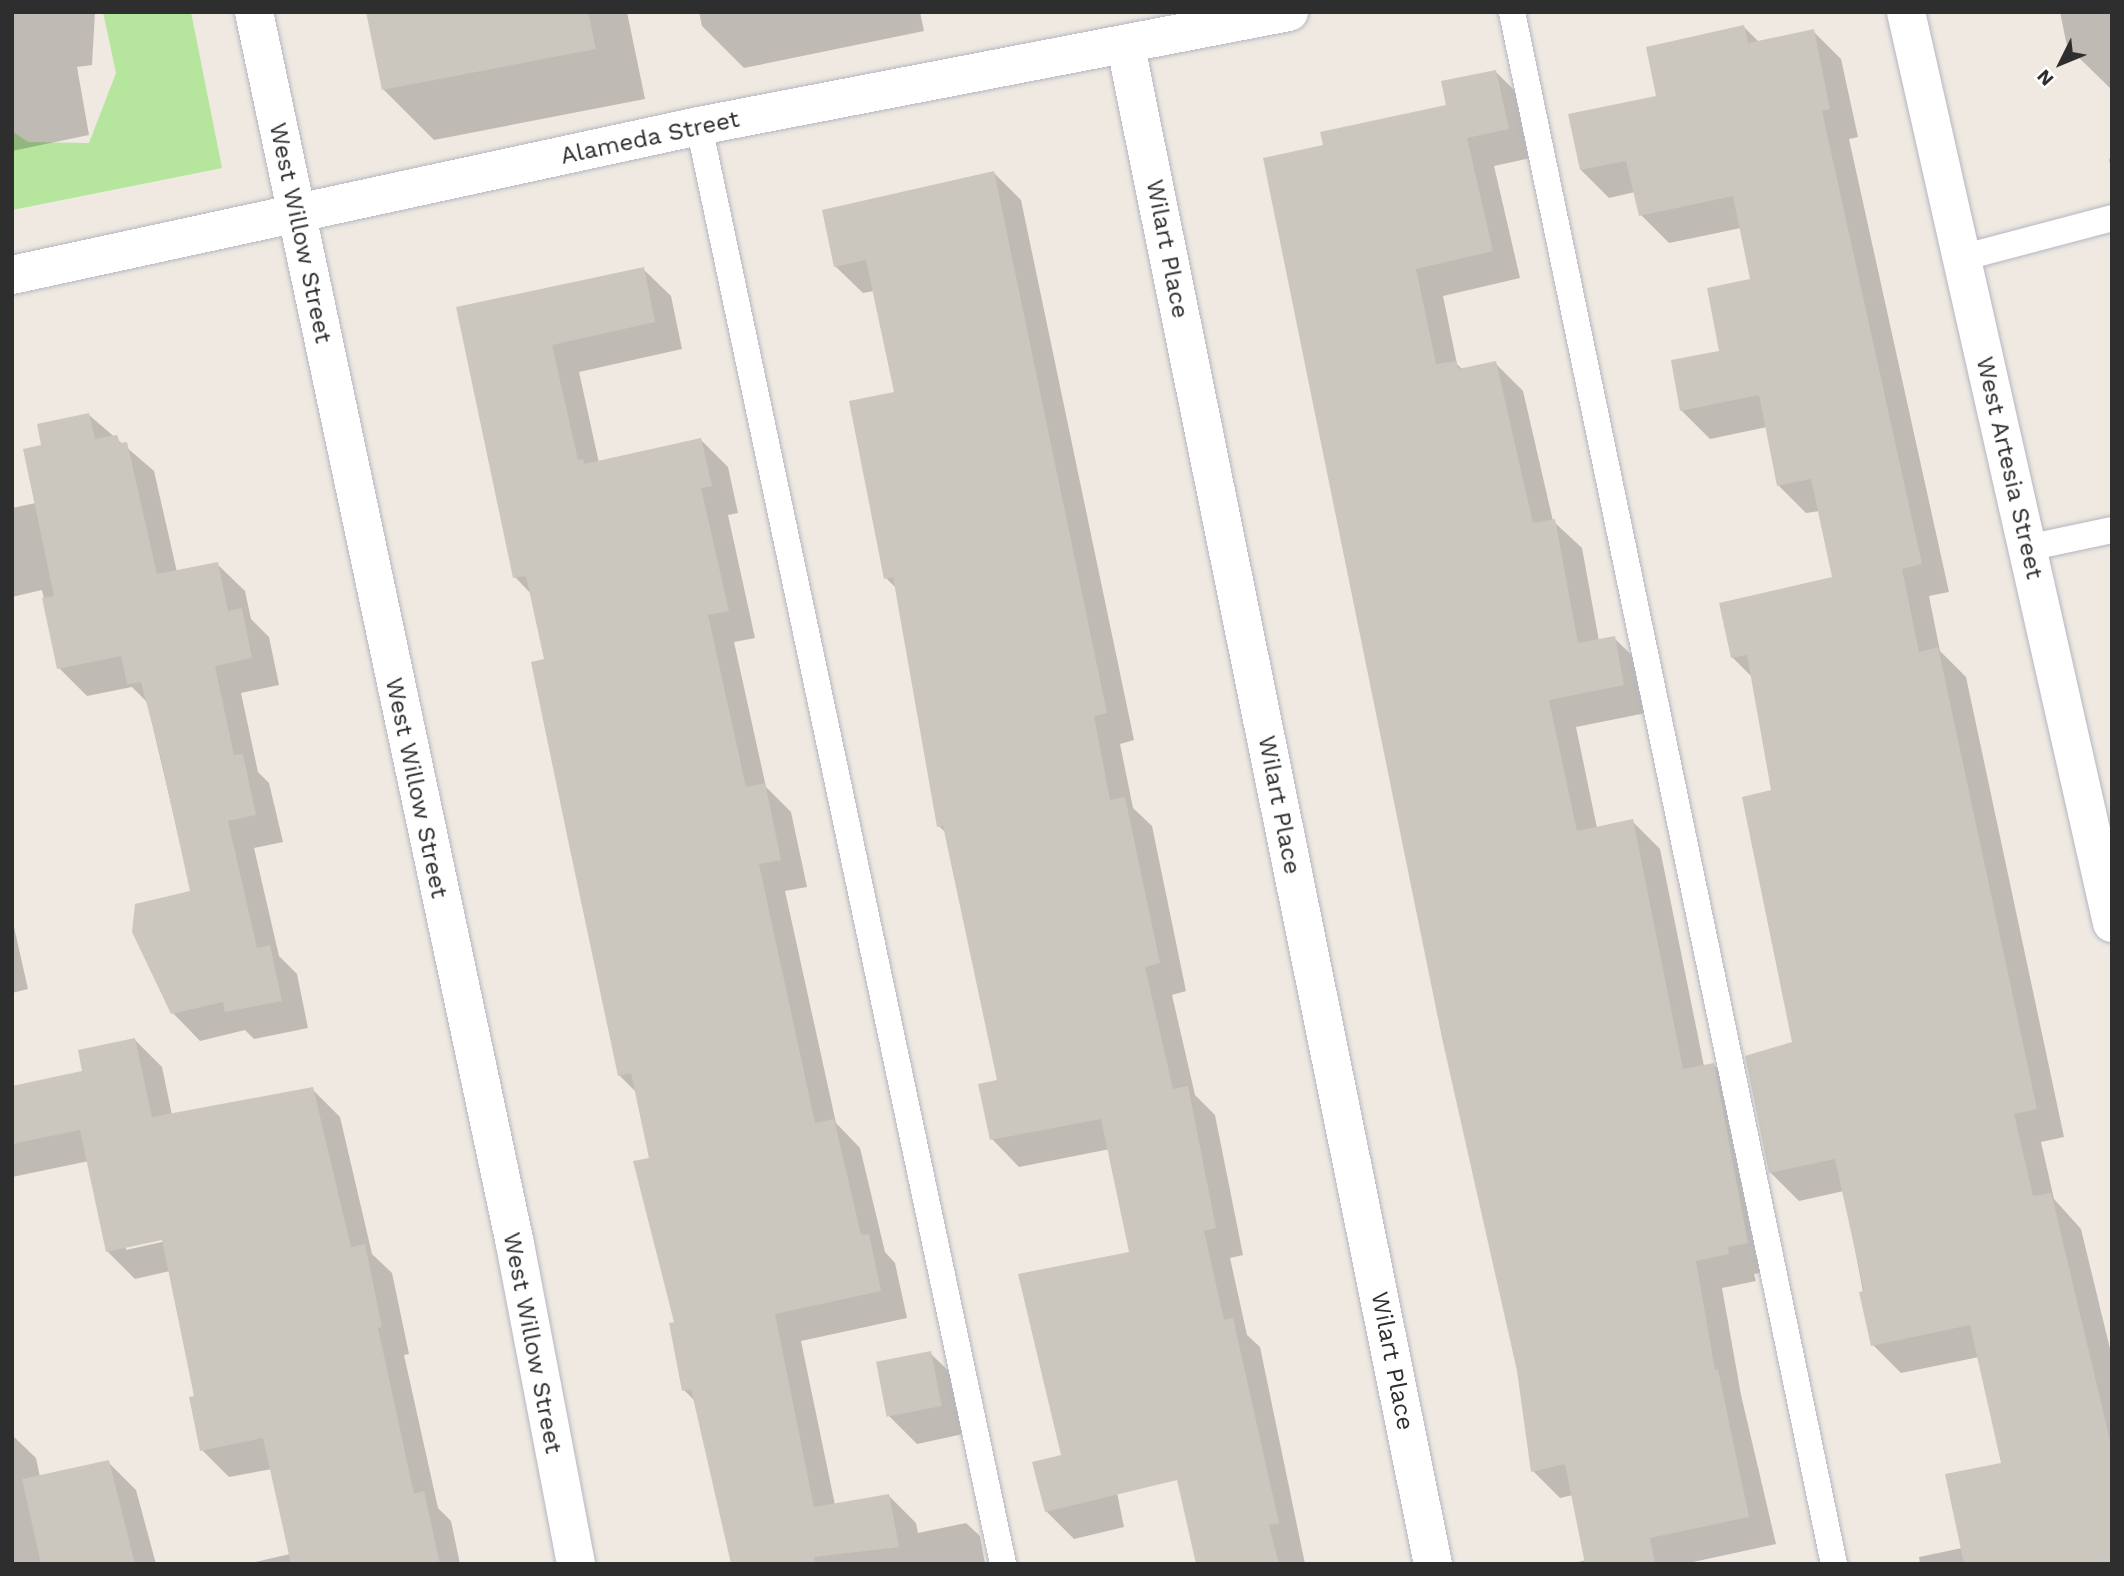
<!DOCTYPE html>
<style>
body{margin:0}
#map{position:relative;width:2124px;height:1576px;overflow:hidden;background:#efe9e1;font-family:"Work Sans",sans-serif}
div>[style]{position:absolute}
.green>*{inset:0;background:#b6e59e}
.shadow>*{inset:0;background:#0003}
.building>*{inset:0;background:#cbc7bf;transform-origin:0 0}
.roads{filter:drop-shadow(0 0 2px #b4b7c1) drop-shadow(0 0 2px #b4b7c1)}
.lane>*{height:26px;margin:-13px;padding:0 13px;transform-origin:13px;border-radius:13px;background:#fff}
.street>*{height:38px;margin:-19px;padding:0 19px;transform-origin:19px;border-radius:19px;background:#fff}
span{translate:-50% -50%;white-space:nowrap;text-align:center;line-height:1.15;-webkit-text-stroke:5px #fff;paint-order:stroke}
.street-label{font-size:24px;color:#2e2e2e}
.frame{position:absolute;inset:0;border:14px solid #2e2e2e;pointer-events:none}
.north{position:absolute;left:2026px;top:28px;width:70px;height:70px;-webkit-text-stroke:5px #fff;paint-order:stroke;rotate:227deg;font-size:19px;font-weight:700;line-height:28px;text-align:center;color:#2e2e2e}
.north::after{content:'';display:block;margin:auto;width:24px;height:32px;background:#2e2e2e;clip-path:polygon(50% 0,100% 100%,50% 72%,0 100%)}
</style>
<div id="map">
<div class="green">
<div style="clip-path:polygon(103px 12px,191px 12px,222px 168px,12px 210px,12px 131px,28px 142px,89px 143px,116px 73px)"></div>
</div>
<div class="shadow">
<div style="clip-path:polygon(12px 12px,95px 12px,92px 65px,77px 67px,89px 135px,12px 151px)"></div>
<div style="clip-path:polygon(368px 12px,627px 12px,645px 99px,434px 140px,384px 90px)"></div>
<div style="clip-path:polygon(699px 12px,920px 12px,924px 31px,744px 68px,702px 26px)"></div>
<div style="clip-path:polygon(2060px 12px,2112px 12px,2112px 90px,2067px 46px)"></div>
<div style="clip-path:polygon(1744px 27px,1759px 42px,1813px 31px,1841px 59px,1858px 137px,1849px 139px,1949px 592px,1929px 596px,1940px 651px,1966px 677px,2064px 1137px,2041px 1142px,2054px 1199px,2081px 1229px,2112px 1357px,2112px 1564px,1920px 1564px,1919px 1557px,1962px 1548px,2003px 1464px,1979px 1357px,1901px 1373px,1873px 1345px,1844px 1191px,1799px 1201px,1771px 1173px,1794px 1043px,1773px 792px,1752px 677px,1732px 657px,1834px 579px,1820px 511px,1806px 513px,1778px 485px,1767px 427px,1710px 439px,1682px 411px,1673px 362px,1721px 352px,1752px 280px,1741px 228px,1669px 243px,1641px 215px,1635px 192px,1609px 198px,1581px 170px,1658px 97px)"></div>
<div style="clip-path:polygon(1495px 71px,1523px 99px,1535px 157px,1494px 166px,1520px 278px,1443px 296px,1457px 364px,1463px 370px,1495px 363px,1523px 391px,1553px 521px,1582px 548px,1599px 641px,1614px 638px,1642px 665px,1651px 712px,1576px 727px,1597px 828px,1632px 821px,1660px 849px,1704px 1066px,1713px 1064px,1741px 1092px,1775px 1270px,1754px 1274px,1756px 1281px,1722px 1288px,1741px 1395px,1776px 1544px,1684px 1564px,1570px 1564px,1586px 1560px,1573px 1495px,1560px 1498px,1533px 1471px,1325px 146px,1448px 106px)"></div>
<div style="clip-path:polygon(2112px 158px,2112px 175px,2109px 159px)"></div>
<div style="clip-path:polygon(994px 173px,1021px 200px,1134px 740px,1120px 744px,1133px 808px,1152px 826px,1186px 991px,1172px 995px,1195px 1095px,1215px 1115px,1243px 1255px,1230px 1258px,1247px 1335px,1260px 1347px,1305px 1564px,1198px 1564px,1110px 1149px,1019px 1167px,992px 1139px,999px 1082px,946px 833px,939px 826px,897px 589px,886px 578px,896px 393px,874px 291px,863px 293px,835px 266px)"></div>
<div style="clip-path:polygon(643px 269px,671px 296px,682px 349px,579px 372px,599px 463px,701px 440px,728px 467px,738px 513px,728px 515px,755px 638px,734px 642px,766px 787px,791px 812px,807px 887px,785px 891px,836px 1123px,860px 1148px,885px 1252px,895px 1263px,907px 1318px,801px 1341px,835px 1505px,889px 1496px,916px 1523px,918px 1533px,966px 1523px,980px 1536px,985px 1564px,733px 1564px,696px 1402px,684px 1390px,651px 1159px,637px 1093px,619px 1075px,546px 661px,532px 595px,515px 577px,458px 308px)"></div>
<div style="clip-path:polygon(89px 415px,154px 471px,177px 572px,217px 564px,245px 591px,251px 619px,269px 637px,279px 685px,241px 693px,258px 772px,269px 783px,283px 842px,254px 848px,279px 956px,297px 974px,308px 1028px,254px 1039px,245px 1030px,200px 1041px,173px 1013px,192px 893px,147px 702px,132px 687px,87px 696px,59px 668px,42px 590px,12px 597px,12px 508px,36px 503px,43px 446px)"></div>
<div style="clip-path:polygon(12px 918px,28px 989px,12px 993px)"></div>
<div style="clip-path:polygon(evenodd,135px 1040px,162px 1067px,172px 1115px,312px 1089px,340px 1117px,372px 1254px,392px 1273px,409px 1354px,404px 1355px,438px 1508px,451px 1521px,460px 1564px,247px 1564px,290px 1554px,272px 1469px,229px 1477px,202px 1450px,196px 1397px,170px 1271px,135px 1279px,107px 1251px,89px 1161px,12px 1177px,12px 1088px,84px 1072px,135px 1040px,170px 1237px,171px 1240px,126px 1250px,126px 1246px,170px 1237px)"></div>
<div style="clip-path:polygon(930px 1353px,958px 1380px,968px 1433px,917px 1444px,889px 1416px)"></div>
<div style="clip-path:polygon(12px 1435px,36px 1458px,40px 1477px,108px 1462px,136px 1490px,156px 1564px,12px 1564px)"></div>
<div style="clip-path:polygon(1114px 1478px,1124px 1527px,1074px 1539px,1046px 1511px)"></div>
</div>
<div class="building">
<div style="clip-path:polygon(366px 12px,588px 12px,596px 49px,382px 90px)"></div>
<div style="clip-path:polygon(1744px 25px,1748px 43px,1814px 29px,1830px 109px,1822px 111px,1922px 564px,1902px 569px,1919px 652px,1938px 647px,2037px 1109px,2014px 1114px,2033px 1196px,2051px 1193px,2053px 1200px,2112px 1449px,2112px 1564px,1964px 1564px,1945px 1474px,2001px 1463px,1970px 1325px,1871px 1346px,1859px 1292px,1864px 1291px,1835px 1159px,1769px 1173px,1745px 1056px,1792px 1042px,1742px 797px,1771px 790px,1747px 655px,1731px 658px,1719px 603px,1832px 577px,1811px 479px,1777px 486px,1759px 395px,1680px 411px,1671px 360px,1719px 351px,1707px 288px,1750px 279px,1733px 196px,1639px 216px,1626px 161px,1580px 170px,1568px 114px,1656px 96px,1646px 47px)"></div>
<div style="clip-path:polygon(1496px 70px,1509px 129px,1467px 138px,1493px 251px,1416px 269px,1436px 364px,1456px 361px,1458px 369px,1496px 361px,1533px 523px,1555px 519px,1578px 643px,1615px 636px,1624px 685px,1549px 700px,1577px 831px,1633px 819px,1683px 1069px,1714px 1063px,1748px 1243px,1728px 1247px,1729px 1254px,1696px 1261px,1715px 1370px,1718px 1370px,1749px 1517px,1650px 1538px,1655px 1564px,1585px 1564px,1565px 1464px,1531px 1472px,1517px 1371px,1442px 1038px,1263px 158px,1323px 145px,1320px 132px,1446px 105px,1441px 81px)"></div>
<div style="clip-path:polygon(994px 171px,1107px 713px,1094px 716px,1110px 800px,1125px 797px,1160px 963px,1145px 967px,1173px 1089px,1188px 1086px,1216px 1228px,1204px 1231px,1224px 1320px,1233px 1318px,1279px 1523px,1269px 1525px,1279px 1564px,1196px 1564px,1177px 1480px,1045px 1512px,1032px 1462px,1061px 1455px,1018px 1274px,1129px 1252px,1101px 1119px,990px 1140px,978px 1084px,997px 1080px,943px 826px,937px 827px,893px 577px,884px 579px,849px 401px,894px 392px,866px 260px,834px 267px,822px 210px)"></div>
<div style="clip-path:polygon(644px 267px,655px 322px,552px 345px,578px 460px,583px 459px,584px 464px,701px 438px,712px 486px,701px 488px,729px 611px,708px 615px,746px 787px,765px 783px,781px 860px,759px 864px,815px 1123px,834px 1119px,861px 1235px,869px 1234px,881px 1291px,775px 1314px,814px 1507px,889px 1494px,899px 1547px,814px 1557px,815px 1564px,731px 1564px,691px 1389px,682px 1391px,669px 1323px,674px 1322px,633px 1161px,649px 1158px,631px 1073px,618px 1076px,568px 840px,531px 662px,544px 659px,526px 576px,513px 578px,456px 307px)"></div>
<div style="clip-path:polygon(89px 413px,95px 439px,117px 435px,120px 443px,127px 442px,157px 574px,218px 562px,228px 611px,242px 608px,252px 658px,215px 666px,234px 755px,243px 754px,256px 815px,228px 821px,257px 948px,270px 945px,282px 1001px,225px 1012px,223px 1002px,171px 1014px,132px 932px,135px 904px,190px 891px,160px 754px,141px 682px,127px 684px,121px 656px,57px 669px,42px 598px,54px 596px,23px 449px,41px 445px,37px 424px)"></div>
<div style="clip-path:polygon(135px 1038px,152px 1117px,313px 1087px,351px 1247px,365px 1244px,382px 1327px,378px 1328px,414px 1494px,424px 1491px,440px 1564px,291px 1564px,263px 1438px,200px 1451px,189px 1397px,194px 1396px,162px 1240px,106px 1252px,80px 1130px,12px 1144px,12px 1086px,82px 1071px,78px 1050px)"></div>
<div style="left:931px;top:1351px;width:56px;height:56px;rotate:79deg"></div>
<div style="clip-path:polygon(109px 1460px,135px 1564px,41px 1564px,22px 1479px)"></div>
</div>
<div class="roads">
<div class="lane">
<div style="left:1512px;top:12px;width:1585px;rotate:78.28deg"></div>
<div style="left:699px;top:126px;width:1470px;rotate:78.06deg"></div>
<div style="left:1961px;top:258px;width:156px;rotate:-14.8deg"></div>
<div style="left:2027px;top:548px;width:87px;rotate:-12deg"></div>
</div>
<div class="street">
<div style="left:254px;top:12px;width:1259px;rotate:78.04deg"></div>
<div style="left:515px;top:1244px;width:326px;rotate:79.2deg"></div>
<div style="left:1906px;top:12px;width:934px;rotate:77.26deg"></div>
<div style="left:1126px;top:47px;width:1548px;rotate:78.56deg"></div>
<div style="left:12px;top:275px;width:703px;rotate:-12.24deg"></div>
<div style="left:699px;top:126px;width:601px;rotate:-10.94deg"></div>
</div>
</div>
<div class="street-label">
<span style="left:650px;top:138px;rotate:-12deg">Alameda Street</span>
<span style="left:300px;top:233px;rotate:78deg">West Willow Street</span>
<span style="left:1167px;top:249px;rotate:79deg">Wilart Place</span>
<span style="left:2009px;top:468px;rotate:77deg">West Artesia Street</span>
<span style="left:416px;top:788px;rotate:78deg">West Willow Street</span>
<span style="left:1279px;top:805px;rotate:79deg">Wilart Place</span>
<span style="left:532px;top:1343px;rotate:79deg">West Willow Street</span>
<span style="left:1392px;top:1361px;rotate:79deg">Wilart Place</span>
</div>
<div class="frame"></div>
<div class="north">N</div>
</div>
